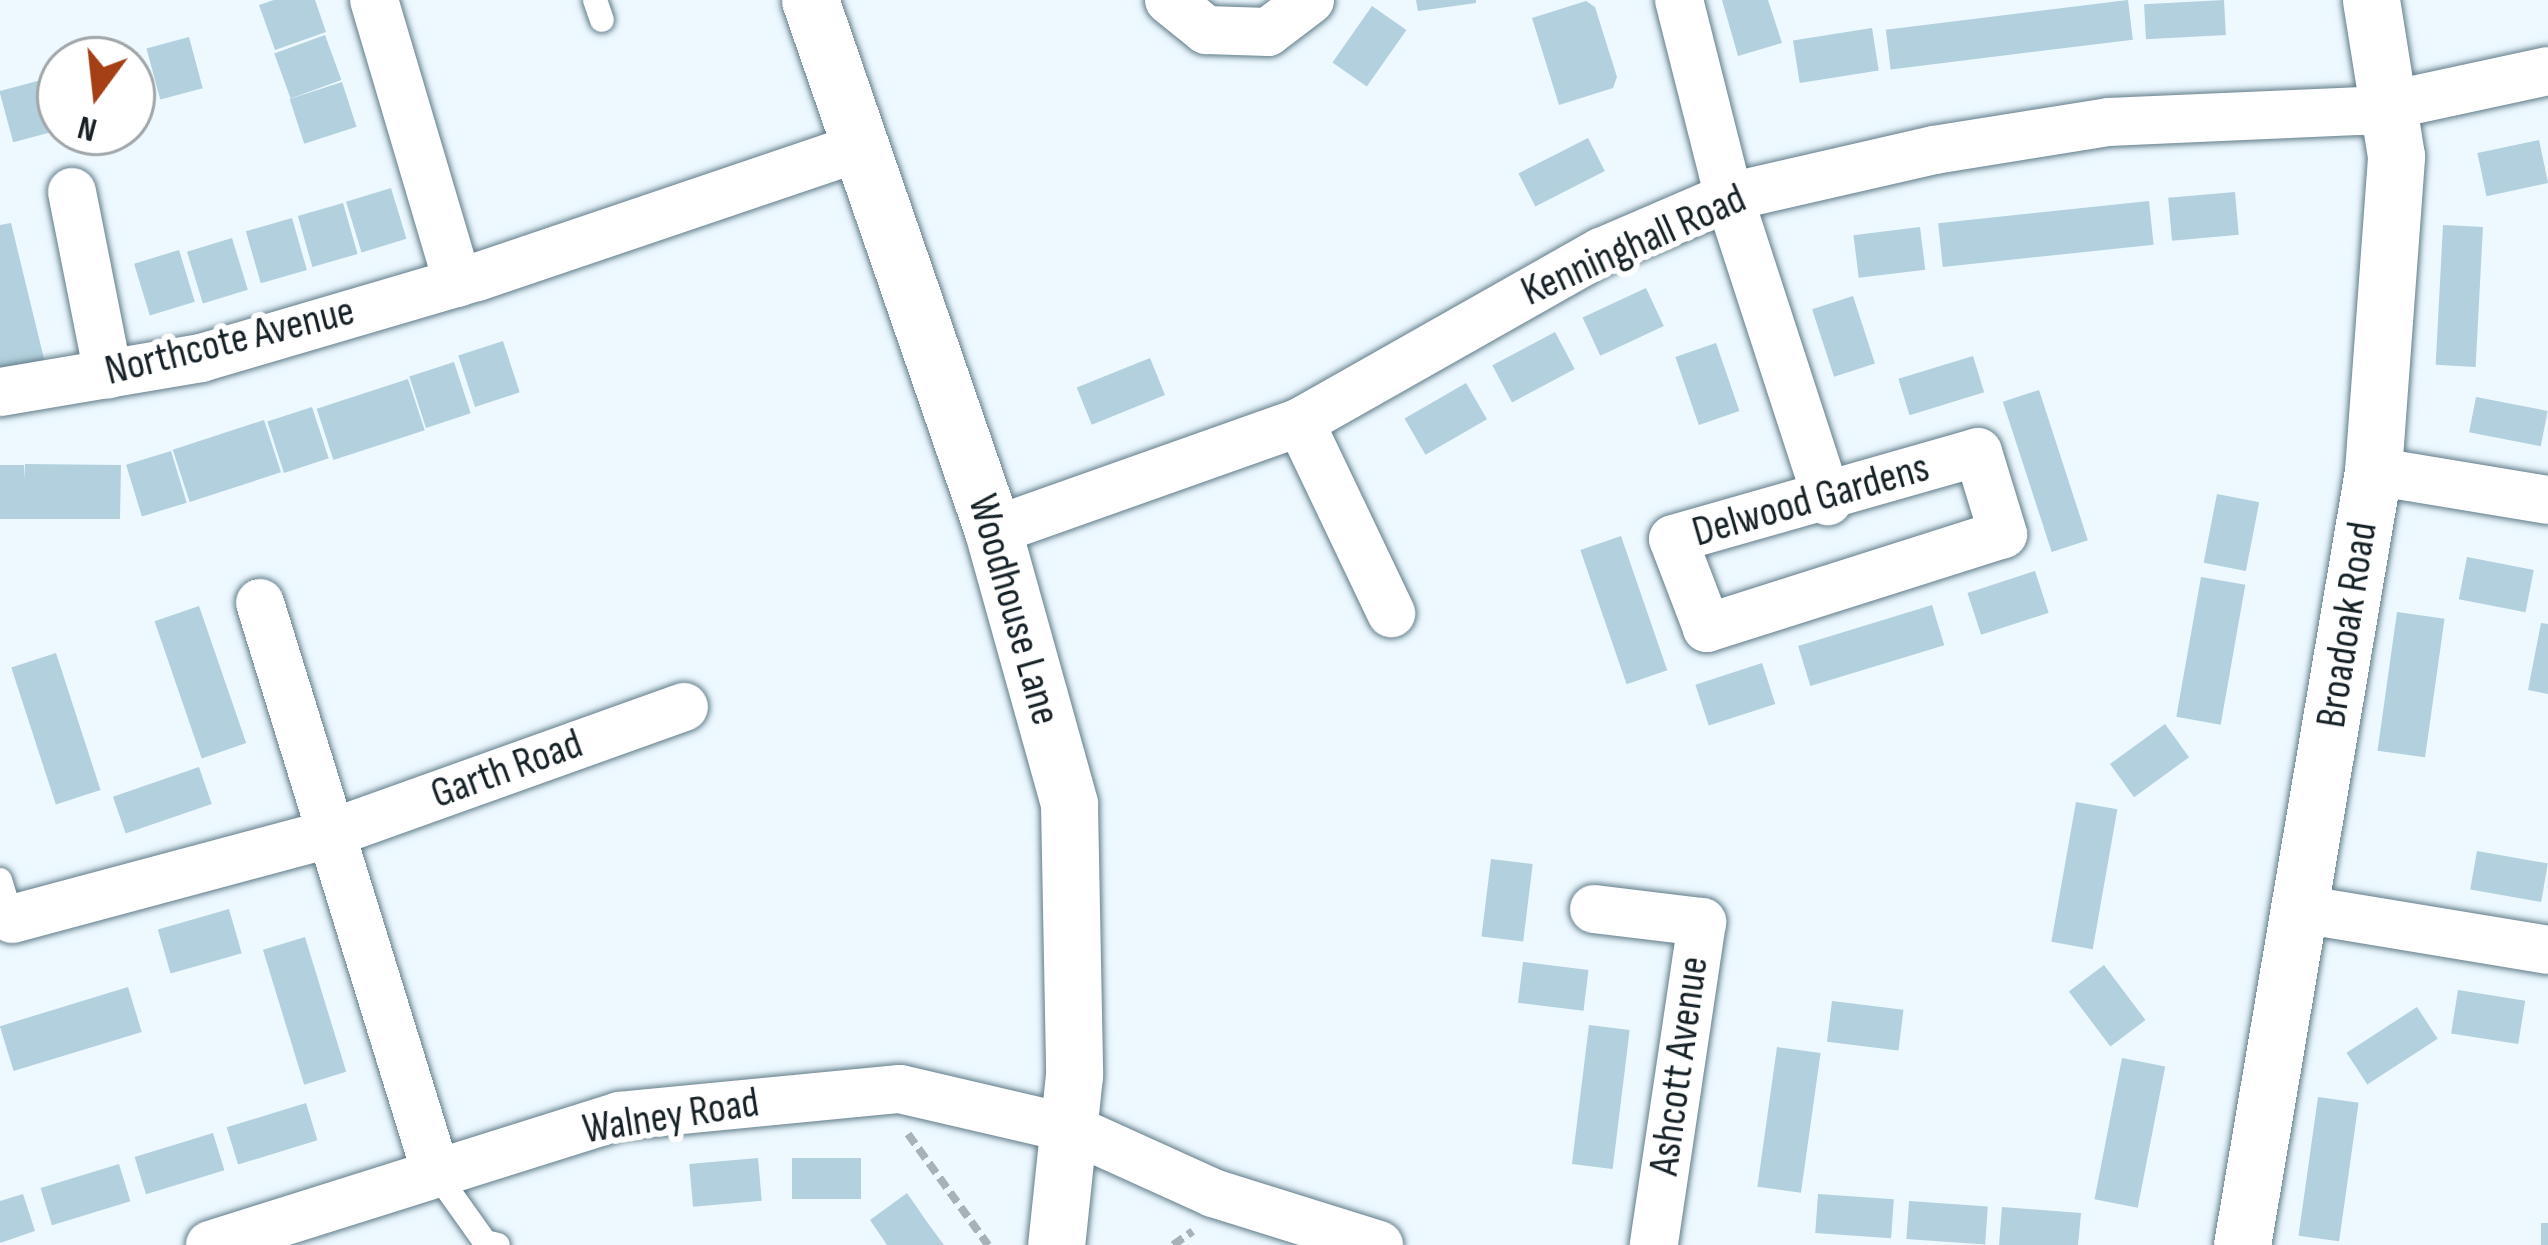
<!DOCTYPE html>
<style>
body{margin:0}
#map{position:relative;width:2548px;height:1245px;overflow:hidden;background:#edf9ff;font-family:"Sofia Sans Condensed",sans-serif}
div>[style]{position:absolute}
.building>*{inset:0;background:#b2d0dd;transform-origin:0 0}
.path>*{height:8px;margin-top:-4px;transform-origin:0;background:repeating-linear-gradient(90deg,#a6b2b8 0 12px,transparent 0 18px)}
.roads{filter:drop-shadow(0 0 3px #617c89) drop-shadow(0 0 3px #617c89)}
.service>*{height:24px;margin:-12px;padding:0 12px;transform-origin:12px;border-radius:12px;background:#fff}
.minor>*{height:48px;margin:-24px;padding:0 24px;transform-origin:24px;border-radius:24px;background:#fff}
.tertiary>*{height:57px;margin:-28.5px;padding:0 28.5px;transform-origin:28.5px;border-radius:28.5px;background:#fff}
span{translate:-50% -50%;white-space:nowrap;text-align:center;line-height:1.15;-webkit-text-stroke:12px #fff;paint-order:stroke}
.street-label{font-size:42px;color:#152126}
.north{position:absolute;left:36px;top:36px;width:120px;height:120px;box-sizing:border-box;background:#fff;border:3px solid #a1a6a8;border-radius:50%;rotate:195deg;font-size:33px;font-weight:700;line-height:48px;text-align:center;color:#152126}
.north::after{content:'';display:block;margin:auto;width:42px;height:54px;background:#a53f15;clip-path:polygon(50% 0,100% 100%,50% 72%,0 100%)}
</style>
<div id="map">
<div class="building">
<div style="clip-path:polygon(274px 0,315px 0,326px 32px,275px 50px,259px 5px)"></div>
<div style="clip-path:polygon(1416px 0,1476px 0,1476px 3px,1418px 11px)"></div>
<div style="clip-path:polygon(1722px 0,1768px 0,1782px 43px,1738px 56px)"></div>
<div style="left:2128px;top:0;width:40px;height:244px;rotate:83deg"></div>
<div style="left:2224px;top:0;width:35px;height:80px;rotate:87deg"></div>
<div style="clip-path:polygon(1586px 1px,1595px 7px,1617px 77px,1613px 88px,1559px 105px,1532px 18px)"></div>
<div style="left:1372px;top:6px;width:42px;height:69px;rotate:35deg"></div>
<div style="left:1872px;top:28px;width:43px;height:80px;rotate:81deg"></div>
<div style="left:325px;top:35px;width:48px;height:54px;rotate:70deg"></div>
<div style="left:189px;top:37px;width:53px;height:44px;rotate:75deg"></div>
<div style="clip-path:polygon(133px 53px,148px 104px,132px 108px,132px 60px,113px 59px)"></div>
<div style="clip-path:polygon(60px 74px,60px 125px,59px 125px,45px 78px)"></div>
<div style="left:41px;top:80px;width:53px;height:43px;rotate:75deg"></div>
<div style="left:342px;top:82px;width:47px;height:55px;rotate:72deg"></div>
<div style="left:1588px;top:138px;width:37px;height:78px;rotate:63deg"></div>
<div style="left:2539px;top:140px;width:44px;height:63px;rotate:78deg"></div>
<div style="left:391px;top:188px;width:53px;height:47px;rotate:73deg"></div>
<div style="left:2235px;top:192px;width:43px;height:67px;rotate:85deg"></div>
<div style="left:2149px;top:201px;width:44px;height:212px;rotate:84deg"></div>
<div style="left:343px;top:203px;width:53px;height:47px;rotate:74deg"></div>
<div style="left:292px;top:218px;width:54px;height:48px;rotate:74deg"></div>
<div style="clip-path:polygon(11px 223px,45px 363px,0 369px,0 225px)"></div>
<div style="left:2443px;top:225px;width:40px;height:140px;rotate:3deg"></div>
<div style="left:1920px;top:227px;width:43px;height:67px;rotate:83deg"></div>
<div style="left:232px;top:238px;width:54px;height:47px;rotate:73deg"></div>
<div style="left:179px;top:250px;width:54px;height:47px;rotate:73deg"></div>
<div style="left:1646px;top:288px;width:42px;height:70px;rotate:65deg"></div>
<div style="left:1853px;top:296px;width:71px;height:43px;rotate:72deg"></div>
<div style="left:1555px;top:332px;width:42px;height:71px;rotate:62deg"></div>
<div style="left:503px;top:341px;width:54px;height:47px;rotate:72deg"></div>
<div style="left:1716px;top:343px;width:72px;height:43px;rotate:71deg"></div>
<div style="left:1973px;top:356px;width:38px;height:78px;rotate:73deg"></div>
<div style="left:1150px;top:358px;width:40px;height:79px;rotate:68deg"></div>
<div style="left:454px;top:362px;width:54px;height:47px;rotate:72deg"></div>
<div style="left:408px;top:379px;width:54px;height:96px;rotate:72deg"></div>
<div style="left:1466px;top:383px;width:42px;height:71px;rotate:60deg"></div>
<div style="left:2039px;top:390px;width:158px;height:38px;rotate:72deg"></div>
<div style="left:2476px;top:397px;width:73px;height:36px;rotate:11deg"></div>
<div style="left:312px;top:407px;width:54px;height:47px;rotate:72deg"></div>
<div style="left:264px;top:420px;width:55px;height:96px;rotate:72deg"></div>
<div style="left:171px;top:451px;width:54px;height:47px;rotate:73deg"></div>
<div style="clip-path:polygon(25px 464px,121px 465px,120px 519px,0 519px,0 465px,24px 465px,25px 480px)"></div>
<div style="left:2217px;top:494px;width:43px;height:70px;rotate:11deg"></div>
<div style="left:1621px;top:536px;width:142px;height:43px;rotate:71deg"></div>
<div style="left:2467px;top:557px;width:68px;height:43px;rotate:11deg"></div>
<div style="left:2035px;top:571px;width:44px;height:71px;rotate:72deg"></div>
<div style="left:2201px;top:577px;width:45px;height:142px;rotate:10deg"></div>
<div style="left:1932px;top:605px;width:42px;height:140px;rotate:73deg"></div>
<div style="left:199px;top:606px;width:145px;height:47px;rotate:71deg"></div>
<div style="left:2397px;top:612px;width:48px;height:140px;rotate:8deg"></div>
<div style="clip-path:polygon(2541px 623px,2548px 624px,2548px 694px,2528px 690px)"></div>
<div style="left:56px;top:653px;width:144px;height:47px;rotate:72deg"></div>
<div style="left:1762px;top:663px;width:43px;height:70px;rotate:72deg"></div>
<div style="left:2165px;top:724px;width:41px;height:68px;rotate:54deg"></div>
<div style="left:199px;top:767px;width:39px;height:91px;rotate:71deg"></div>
<div style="left:2076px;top:802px;width:42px;height:142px;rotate:10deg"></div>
<div style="left:2477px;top:851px;width:72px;height:39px;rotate:10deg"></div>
<div style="left:1491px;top:859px;width:42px;height:78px;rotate:7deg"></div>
<div style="left:229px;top:909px;width:46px;height:74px;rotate:74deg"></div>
<div style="left:305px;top:937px;width:141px;height:44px;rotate:73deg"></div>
<div style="left:1523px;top:962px;width:66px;height:41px;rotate:7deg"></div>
<div style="left:2104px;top:965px;width:69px;height:44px;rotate:53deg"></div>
<div style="left:128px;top:987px;width:47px;height:134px;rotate:73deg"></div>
<div style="left:2458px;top:990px;width:68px;height:44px;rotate:9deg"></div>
<div style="left:1832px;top:1001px;width:72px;height:41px;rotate:7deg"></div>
<div style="left:2417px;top:1007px;width:38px;height:84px;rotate:57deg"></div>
<div style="left:1589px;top:1025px;width:41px;height:140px;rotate:7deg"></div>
<div style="left:1777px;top:1047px;width:44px;height:141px;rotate:8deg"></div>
<div style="left:2122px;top:1058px;width:44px;height:144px;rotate:11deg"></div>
<div style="left:2318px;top:1097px;width:41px;height:140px;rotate:8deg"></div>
<div style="left:306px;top:1103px;width:39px;height:83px;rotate:73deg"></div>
<div style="left:213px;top:1133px;width:39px;height:82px;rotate:73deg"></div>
<div style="left:758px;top:1158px;width:43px;height:69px;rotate:85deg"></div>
<div style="left:792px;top:1158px;width:69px;height:41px"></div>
<div style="left:119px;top:1164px;width:39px;height:82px;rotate:73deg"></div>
<div style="clip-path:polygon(907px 1193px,927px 1222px,944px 1245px,887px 1245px,870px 1220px)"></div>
<div style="clip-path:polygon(23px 1194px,35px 1231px,0 1243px,0 1201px)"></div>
<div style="left:1818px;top:1194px;width:76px;height:39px;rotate:4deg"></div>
<div style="left:1909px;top:1201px;width:79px;height:38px;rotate:4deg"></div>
<div style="clip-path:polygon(2002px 1207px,2081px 1213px,2078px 1245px,1999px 1245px)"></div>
<div style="left:2541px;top:1223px;width:7px;height:22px"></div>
</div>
<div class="path">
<div style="left:908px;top:1134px;width:137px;rotate:54.2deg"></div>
<div style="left:1173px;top:1245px;width:24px;rotate:-35deg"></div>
</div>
<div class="roads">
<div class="service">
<div style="left:595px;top:0;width:21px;rotate:71deg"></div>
<div style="left:0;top:880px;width:41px;rotate:72.9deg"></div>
<div style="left:436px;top:1173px;width:85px;rotate:54.6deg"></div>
<div style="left:485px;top:1242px;width:13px;rotate:13deg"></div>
</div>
<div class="minor">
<div style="left:374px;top:0;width:295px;rotate:73.5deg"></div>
<div style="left:1169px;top:0;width:48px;rotate:39deg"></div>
<div style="left:1206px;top:30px;width:62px;rotate:1.8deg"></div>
<div style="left:1268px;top:32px;width:53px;rotate:-37.3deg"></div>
<div style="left:1679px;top:0;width:203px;rotate:75.8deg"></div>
<div style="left:1729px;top:197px;width:320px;rotate:72deg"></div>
<div style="left:72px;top:192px;width:186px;rotate:78.8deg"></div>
<div style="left:0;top:392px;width:204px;rotate:-9.6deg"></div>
<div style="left:201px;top:358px;width:288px;rotate:-16.4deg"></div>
<div style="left:477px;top:277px;width:404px;rotate:-18.7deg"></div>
<div style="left:1300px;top:422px;width:212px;rotate:64.5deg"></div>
<div style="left:1978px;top:452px;width:86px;rotate:73deg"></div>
<div style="left:2003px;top:534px;width:311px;rotate:162.4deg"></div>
<div style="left:1707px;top:628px;width:95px;rotate:-110.9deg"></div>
<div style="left:1673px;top:539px;width:317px;rotate:-15.9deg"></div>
<div style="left:2373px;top:471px;width:177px;rotate:9.4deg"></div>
<div style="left:993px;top:531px;width:326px;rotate:-19.5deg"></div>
<div style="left:1300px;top:422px;width:346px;rotate:-29.5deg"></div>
<div style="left:1601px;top:252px;width:139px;rotate:-23.3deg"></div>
<div style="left:1729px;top:197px;width:210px;rotate:-12.9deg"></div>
<div style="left:1934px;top:150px;width:176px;rotate:-9.1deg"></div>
<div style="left:2108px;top:122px;width:255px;rotate:-2.5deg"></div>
<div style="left:2363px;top:111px;width:189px;rotate:-12.2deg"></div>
<div style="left:260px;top:603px;width:597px;rotate:72.84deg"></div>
<div style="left:1594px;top:909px;width:109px;rotate:6.9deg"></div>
<div style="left:1702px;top:922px;width:327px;rotate:98.5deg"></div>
<div style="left:2301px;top:909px;width:250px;rotate:9.4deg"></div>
<div style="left:12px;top:919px;width:328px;rotate:-15deg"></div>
<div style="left:329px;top:834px;width:377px;rotate:-19.7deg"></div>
<div style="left:210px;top:1245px;width:429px;rotate:-17.5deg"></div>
<div style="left:619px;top:1116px;width:282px;rotate:-5.5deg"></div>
<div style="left:900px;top:1089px;width:177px;rotate:13.1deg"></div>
<div style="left:1072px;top:1129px;width:155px;rotate:24.4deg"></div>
<div style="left:1213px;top:1193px;width:174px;rotate:17.4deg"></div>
</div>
<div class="tertiary">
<div style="left:810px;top:0;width:562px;rotate:70.98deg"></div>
<div style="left:993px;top:531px;width:283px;rotate:74.4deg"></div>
<div style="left:1069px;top:804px;width:271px;rotate:88.9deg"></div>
<div style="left:1074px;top:1075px;width:171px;rotate:96deg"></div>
<div style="left:2242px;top:1245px;width:785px;rotate:-80.39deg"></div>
<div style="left:2373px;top:471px;width:316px;rotate:-85.8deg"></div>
<div style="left:2396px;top:156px;width:158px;rotate:-99.1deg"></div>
</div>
</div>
<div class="street-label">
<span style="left:1634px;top:246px;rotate:-24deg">Kenninghall Road</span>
<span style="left:230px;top:342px;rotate:-14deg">Northcote Avenue</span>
<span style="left:1811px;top:501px;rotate:-16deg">Delwood Gardens</span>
<span style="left:1013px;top:610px;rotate:74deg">Woodhouse Lane</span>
<span style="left:2348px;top:625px;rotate:-81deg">Broadoak Road</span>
<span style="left:507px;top:770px;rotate:-20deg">Garth Road</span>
<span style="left:1680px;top:1066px;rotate:-82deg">Ashcott Avenue</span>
<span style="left:671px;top:1117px;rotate:-9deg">Walney Road</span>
</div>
<div class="north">N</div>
</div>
